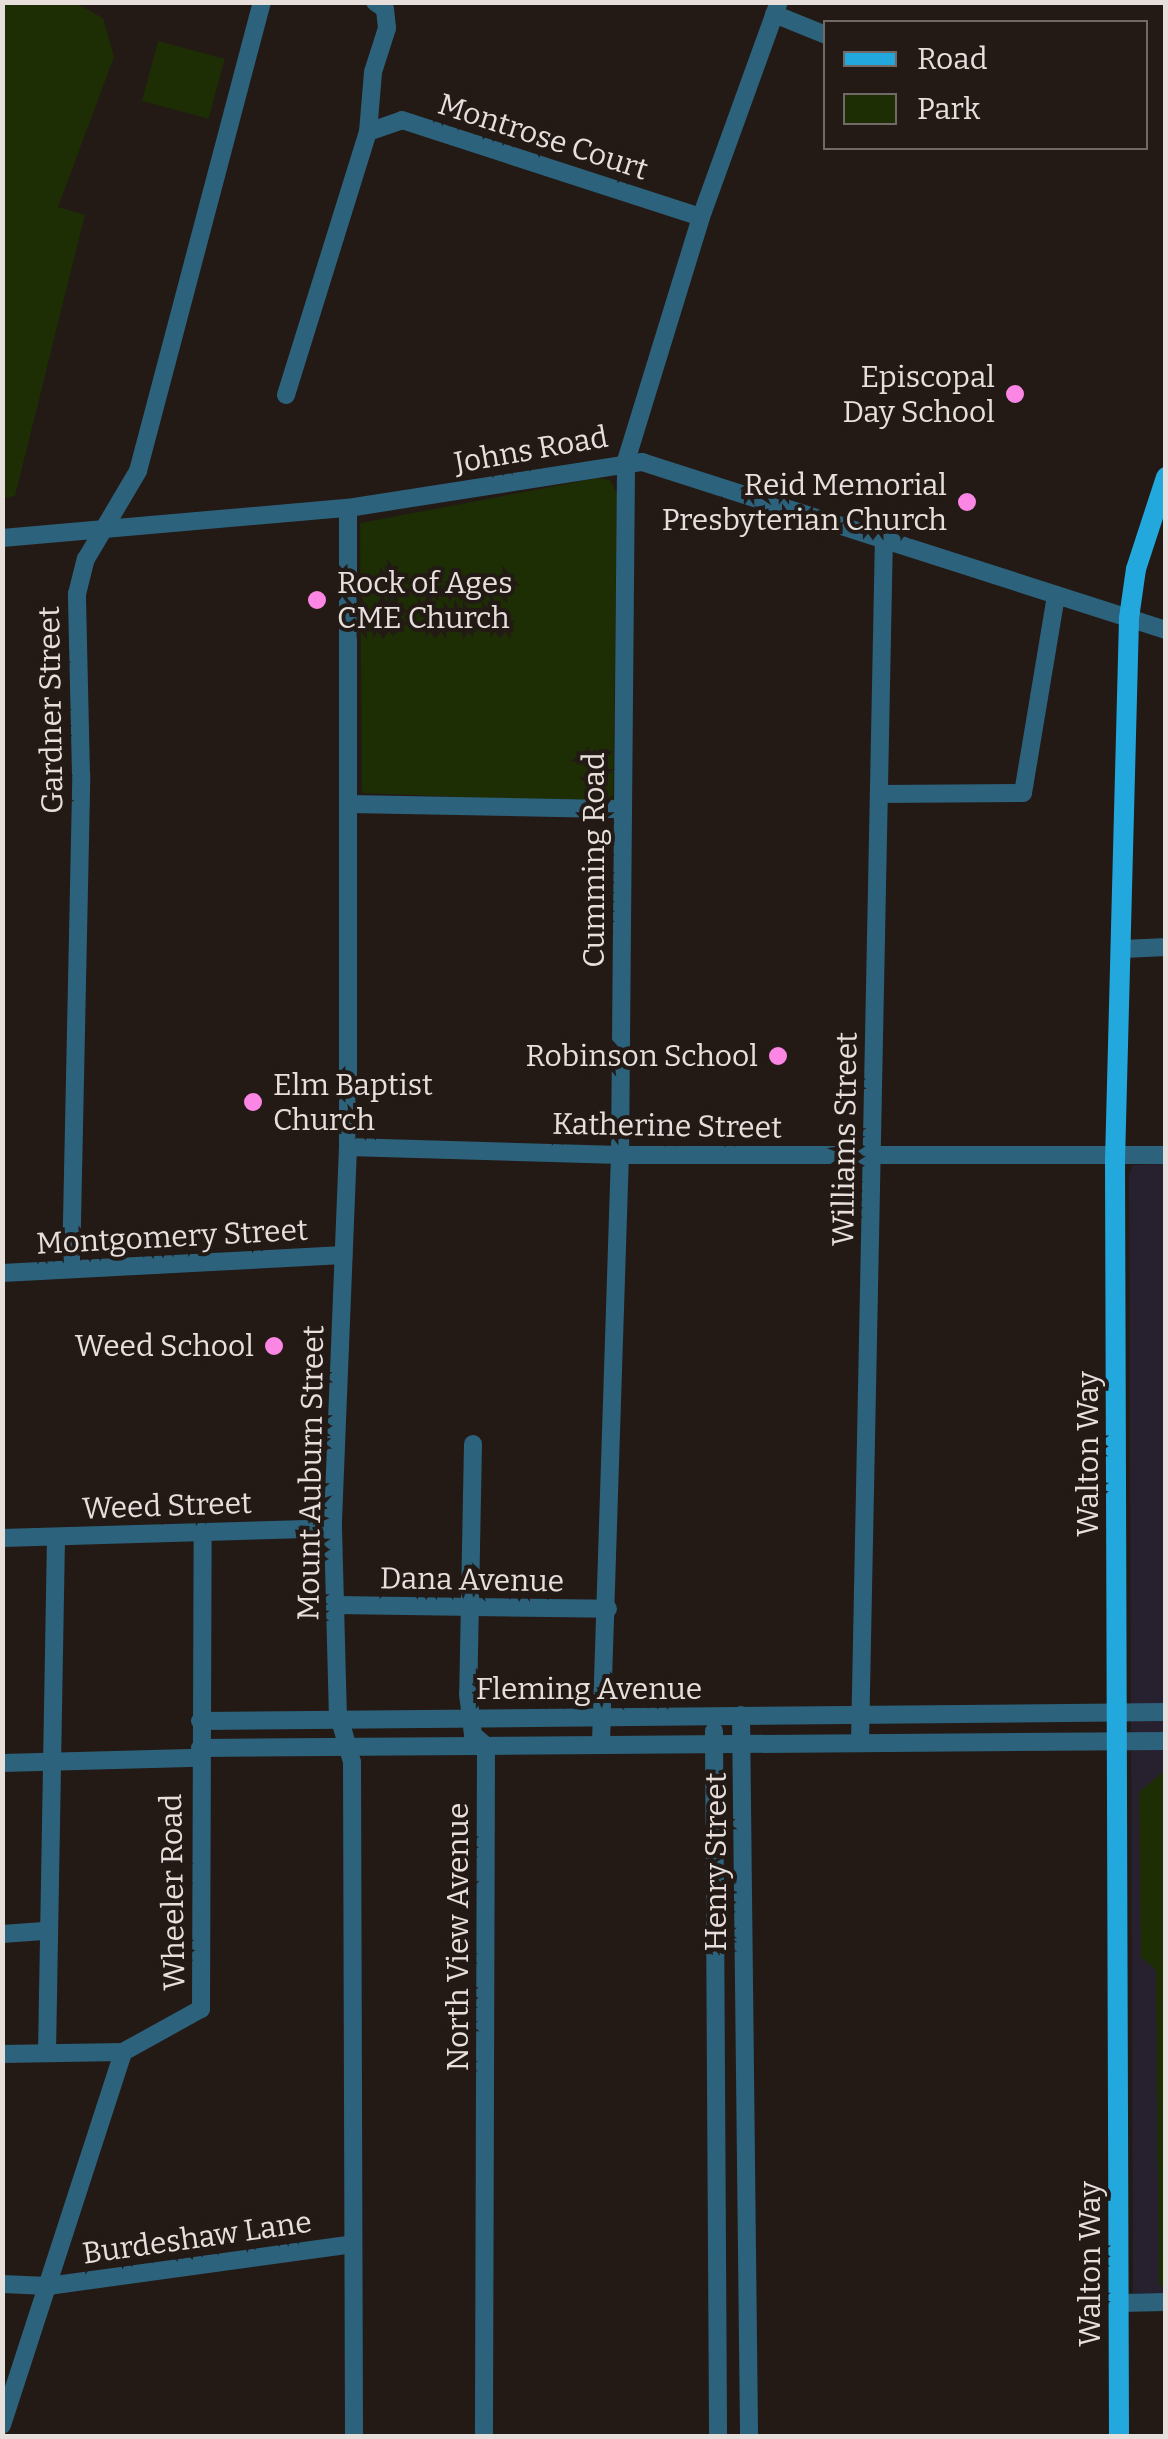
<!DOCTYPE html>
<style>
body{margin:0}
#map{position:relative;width:1168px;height:2439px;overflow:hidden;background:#231a16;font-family:Bitter,serif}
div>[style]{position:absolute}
.education>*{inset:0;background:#27202f}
.green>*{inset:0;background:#1d2d04;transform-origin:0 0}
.minor>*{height:18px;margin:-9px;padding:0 9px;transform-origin:9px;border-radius:9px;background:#2d627c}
.major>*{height:20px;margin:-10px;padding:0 10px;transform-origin:10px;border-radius:10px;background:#23a8de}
.dots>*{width:28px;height:28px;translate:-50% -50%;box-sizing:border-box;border:5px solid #231a16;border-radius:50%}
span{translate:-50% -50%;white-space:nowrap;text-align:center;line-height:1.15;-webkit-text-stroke:8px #231a16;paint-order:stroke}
.street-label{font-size:30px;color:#e6dfdc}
.poi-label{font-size:30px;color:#e6dfdc}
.right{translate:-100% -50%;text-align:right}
.left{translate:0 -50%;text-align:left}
.frame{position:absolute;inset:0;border:5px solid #e6dfdc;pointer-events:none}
.legend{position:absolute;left:823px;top:20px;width:325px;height:130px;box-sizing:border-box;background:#231a16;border:2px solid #716965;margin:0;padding:12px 18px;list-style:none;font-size:30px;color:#e6dfdc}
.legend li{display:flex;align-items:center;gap:20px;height:50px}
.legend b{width:50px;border:2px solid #716965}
</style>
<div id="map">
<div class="education">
<div style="clip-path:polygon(1165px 1164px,1165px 2293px,1133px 2293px,1129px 1175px,1133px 1165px)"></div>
</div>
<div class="green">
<div style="clip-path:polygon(2px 3px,75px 3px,103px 18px,114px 57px,58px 207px,85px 215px,15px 496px,3px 498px)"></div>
<div style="left:158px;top:41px;width:69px;height:62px;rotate:15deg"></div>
<div style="clip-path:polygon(598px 478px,610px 480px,617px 493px,613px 803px,362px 793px,360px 523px)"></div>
<div style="clip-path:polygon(1165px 1770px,1166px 2286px,1159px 2286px,1156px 1970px,1141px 1957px,1139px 1792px)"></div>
</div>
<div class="minor">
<div style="left:774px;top:14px;width:56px;rotate:22deg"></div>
<div style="left:368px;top:132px;width:36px;rotate:-19deg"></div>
<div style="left:402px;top:120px;width:314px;rotate:18deg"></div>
<div style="left:286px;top:395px;width:275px;rotate:-72.7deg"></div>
<div style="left:368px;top:132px;width:60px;rotate:-85.2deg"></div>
<div style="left:373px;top:72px;width:46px;rotate:-72.3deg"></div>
<div style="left:387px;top:28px;width:19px;rotate:-96deg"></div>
<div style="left:385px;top:9px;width:12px;rotate:-145deg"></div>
<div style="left:348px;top:508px;width:639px;rotate:90deg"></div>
<div style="left:348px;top:1147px;width:381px;rotate:92.3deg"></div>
<div style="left:333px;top:1528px;width:185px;rotate:88.5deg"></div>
<div style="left:338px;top:1713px;width:51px;rotate:74.1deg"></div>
<div style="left:352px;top:1762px;width:674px;rotate:89.83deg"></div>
<div style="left:2px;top:538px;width:347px;rotate:-5deg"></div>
<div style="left:348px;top:508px;width:298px;rotate:-8.9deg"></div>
<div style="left:642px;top:462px;width:550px;rotate:17.78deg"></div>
<div style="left:880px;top:794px;width:143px;rotate:-0.4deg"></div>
<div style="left:1023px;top:793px;width:201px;rotate:-80.5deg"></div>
<div style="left:350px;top:804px;width:272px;rotate:1.1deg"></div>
<div style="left:1124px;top:949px;width:42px;rotate:-2.7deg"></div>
<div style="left:348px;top:1147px;width:272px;rotate:1.7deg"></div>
<div style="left:620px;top:1155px;width:546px"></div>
<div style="left:71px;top:1269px;width:494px;rotate:-88.8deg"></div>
<div style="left:81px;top:775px;width:181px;rotate:-91.3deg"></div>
<div style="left:77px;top:594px;width:36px;rotate:-76deg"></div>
<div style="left:86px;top:559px;width:102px;rotate:-59.4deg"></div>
<div style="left:138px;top:471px;width:485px;rotate:-75.2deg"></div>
<div style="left:2px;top:1273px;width:342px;rotate:-3deg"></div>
<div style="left:473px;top:1444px;width:250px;rotate:91.1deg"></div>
<div style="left:468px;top:1694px;width:41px;rotate:83deg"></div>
<div style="left:473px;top:1735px;width:17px;rotate:40deg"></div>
<div style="left:486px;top:1746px;width:690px;rotate:90.17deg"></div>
<div style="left:2px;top:1538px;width:331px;rotate:-1.7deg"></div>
<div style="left:335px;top:1605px;width:273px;rotate:0.8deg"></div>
<div style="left:741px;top:1715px;width:721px;rotate:89.36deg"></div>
<div style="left:200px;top:1721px;width:966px;rotate:-0.53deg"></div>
<div style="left:714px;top:1731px;width:705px;rotate:89.67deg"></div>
<div style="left:860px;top:1741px;width:1204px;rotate:-88.86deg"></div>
<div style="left:601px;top:1742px;width:587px;rotate:-88.15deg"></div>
<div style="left:620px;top:1155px;width:694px;rotate:-89.5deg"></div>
<div style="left:626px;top:461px;width:255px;rotate:-72.9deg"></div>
<div style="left:701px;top:217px;width:229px;rotate:-70.1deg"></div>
<div style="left:200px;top:1748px;width:966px;rotate:-0.42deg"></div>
<div style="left:2px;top:1763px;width:197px;rotate:-1.5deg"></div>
<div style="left:2px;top:1934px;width:42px;rotate:-4.1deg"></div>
<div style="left:47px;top:2053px;width:516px;rotate:-89deg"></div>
<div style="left:2px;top:2054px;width:121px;rotate:-0.9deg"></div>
<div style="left:123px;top:2052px;width:89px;rotate:-28.9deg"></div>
<div style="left:201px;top:2009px;width:477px;rotate:-89.8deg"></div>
<div style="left:2px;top:2284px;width:46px;rotate:2.5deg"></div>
<div style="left:48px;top:2286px;width:308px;rotate:-7.8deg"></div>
<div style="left:1120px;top:2303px;width:46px;rotate:-1.2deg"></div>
<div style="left:2px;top:2425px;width:392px;rotate:-72deg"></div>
</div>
<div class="major">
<div style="left:1119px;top:2436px;width:1275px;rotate:-90.18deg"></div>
<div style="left:1115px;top:1161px;width:543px;rotate:-88.52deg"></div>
<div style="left:1129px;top:618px;width:49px;rotate:-81.9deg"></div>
<div style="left:1136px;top:569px;width:97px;rotate:-71.9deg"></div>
</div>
<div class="dots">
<div style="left:1015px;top:394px;background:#fc86e4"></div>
<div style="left:967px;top:502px;background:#fc86e4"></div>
<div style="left:317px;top:600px;background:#fc86e4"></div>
<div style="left:778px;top:1056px;background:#fc86e4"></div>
<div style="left:253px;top:1102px;background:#fc86e4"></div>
<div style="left:274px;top:1346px;background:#fc86e4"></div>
</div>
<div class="street-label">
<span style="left:543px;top:137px;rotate:18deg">Montrose Court</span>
<span style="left:531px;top:450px;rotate:-10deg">Johns Road</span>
<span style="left:51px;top:710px;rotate:-91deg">Gardner Street</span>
<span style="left:594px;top:860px;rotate:-90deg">Cumming Road</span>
<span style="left:667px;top:1126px;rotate:1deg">Katherine Street</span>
<span style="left:845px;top:1139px;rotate:-89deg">Williams Street</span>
<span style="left:172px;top:1237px;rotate:-3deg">Montgomery Street</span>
<span style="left:1088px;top:1454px;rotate:-90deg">Walton Way</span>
<span style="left:311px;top:1473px;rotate:-89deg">Mount Auburn Street</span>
<span style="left:167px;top:1506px;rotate:-2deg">Weed Street</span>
<span style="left:472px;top:1580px;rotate:1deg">Dana Avenue</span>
<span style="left:589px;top:1689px">Fleming Avenue</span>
<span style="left:716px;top:1862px;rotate:-90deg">Henry Street</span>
<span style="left:173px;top:1892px;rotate:-91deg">Wheeler Road</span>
<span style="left:458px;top:1937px;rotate:-90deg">North View Avenue</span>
<span style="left:197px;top:2238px;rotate:-8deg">Burdeshaw Lane</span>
<span style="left:1090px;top:2264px;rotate:-90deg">Walton Way</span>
</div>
<div class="poi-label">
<span class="right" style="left:995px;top:394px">Episcopal<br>Day School</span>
<span class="right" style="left:947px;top:502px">Reid Memorial<br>Presbyterian Church</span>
<span class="left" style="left:337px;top:600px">Rock of Ages<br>CME Church</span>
<span class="right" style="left:758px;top:1056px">Robinson School</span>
<span class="left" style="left:273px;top:1102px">Elm Baptist<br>Church</span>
<span class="right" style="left:254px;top:1346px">Weed School</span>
</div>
<div class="frame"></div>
<ul class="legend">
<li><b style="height:12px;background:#23a8de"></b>Road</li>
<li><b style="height:28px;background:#1d2d04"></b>Park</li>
</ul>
</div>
